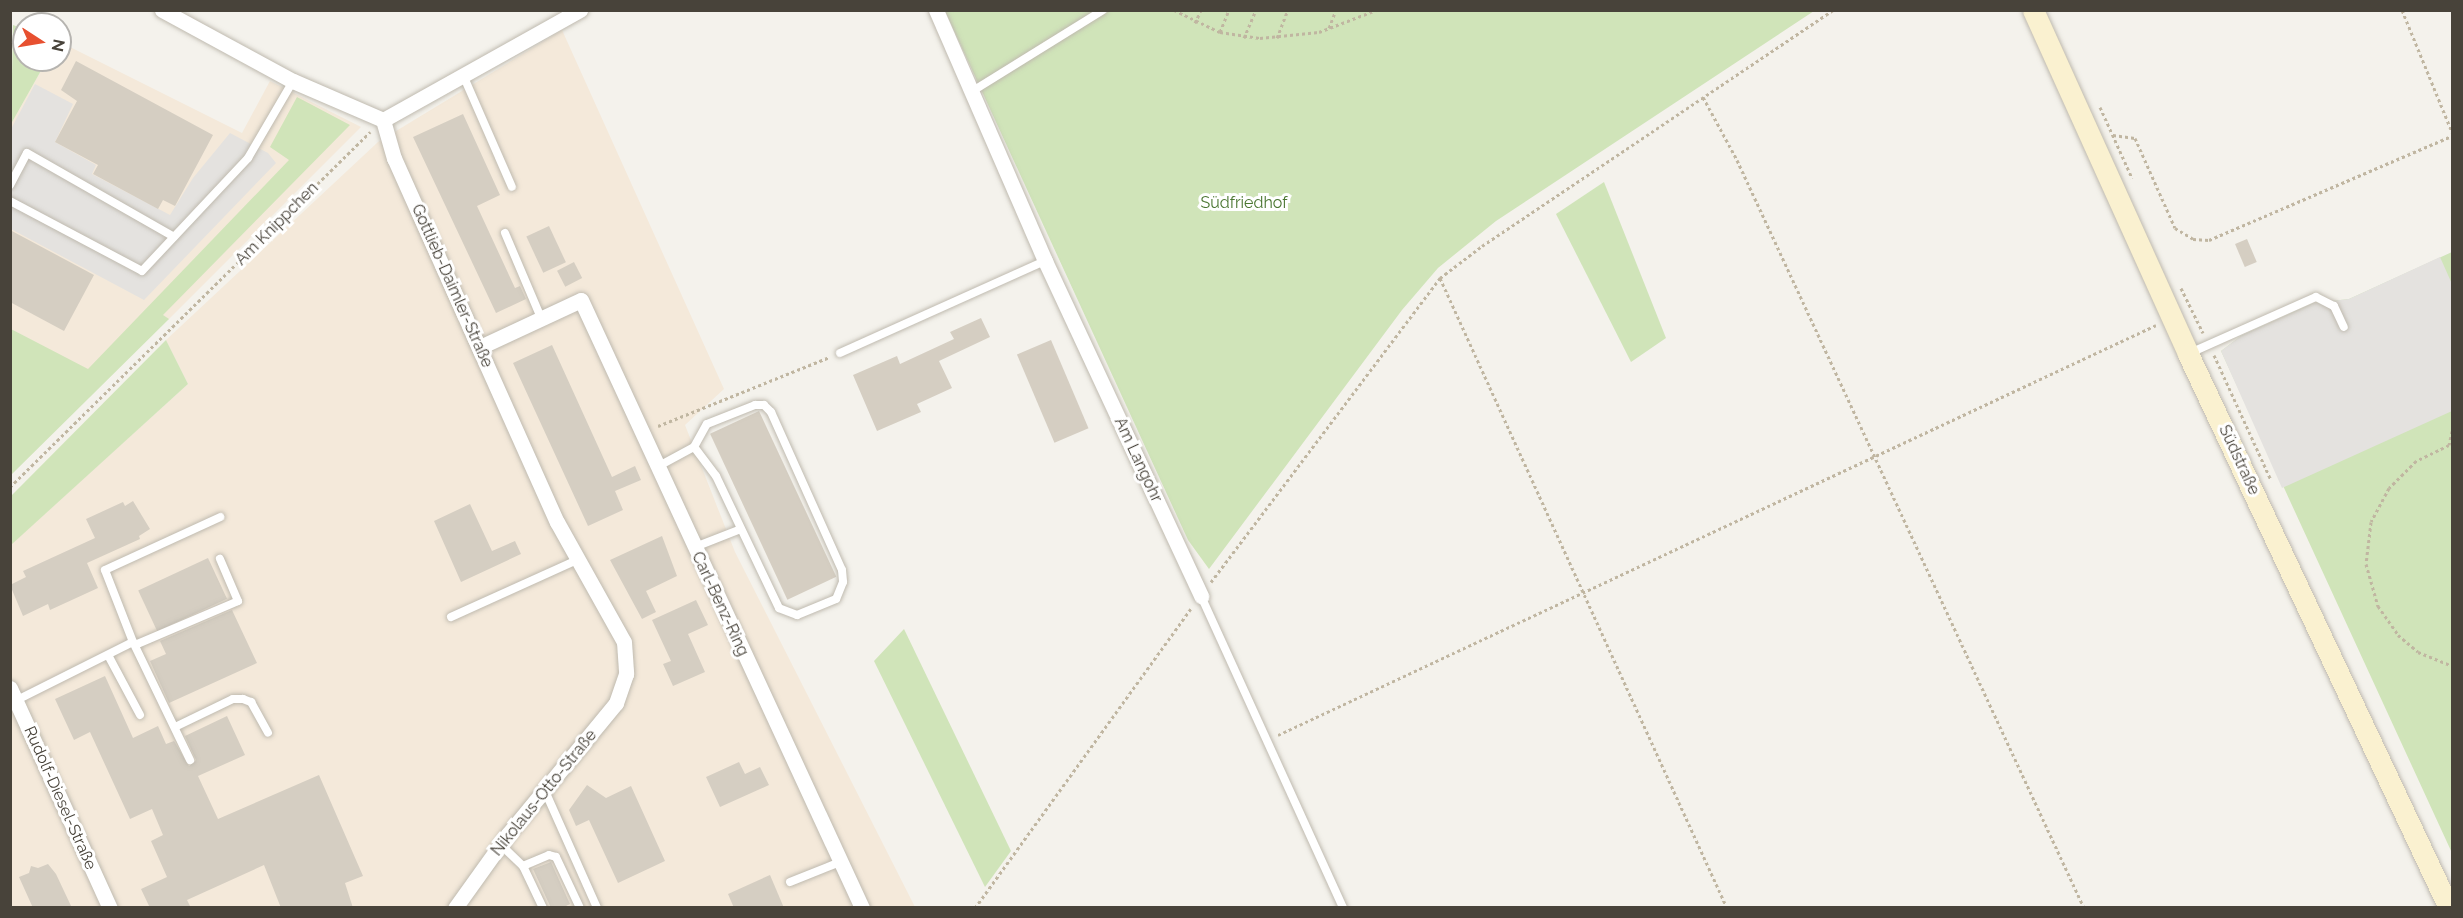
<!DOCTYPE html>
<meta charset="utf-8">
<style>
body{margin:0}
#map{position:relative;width:2463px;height:918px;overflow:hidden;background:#f4f2ec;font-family:Raleway,sans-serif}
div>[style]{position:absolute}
.commercial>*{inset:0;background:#f4e9da}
.green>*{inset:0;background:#d0e4b9}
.parking>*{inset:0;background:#e4e2df}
.building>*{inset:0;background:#d5cec2;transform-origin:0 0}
.path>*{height:3px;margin-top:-1.5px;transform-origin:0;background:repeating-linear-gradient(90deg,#c0b6a1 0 3px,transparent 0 6px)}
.roads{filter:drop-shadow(0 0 2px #bfbaaf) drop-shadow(0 0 2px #bfbaaf)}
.lane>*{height:8px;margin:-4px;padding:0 4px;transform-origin:4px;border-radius:4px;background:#fff}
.street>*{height:15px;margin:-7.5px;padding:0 7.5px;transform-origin:7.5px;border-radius:7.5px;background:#fff}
.secondary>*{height:21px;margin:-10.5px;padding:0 10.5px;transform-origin:10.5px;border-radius:10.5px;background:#faf1d0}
span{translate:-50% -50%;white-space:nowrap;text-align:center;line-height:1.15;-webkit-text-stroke:6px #fff;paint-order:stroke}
.park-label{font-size:16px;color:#4a7631}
.street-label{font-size:16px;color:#48433a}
.frame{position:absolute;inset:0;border:12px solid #48433a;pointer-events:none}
.north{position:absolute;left:12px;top:12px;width:60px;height:60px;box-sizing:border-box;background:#fff;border:2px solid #b6b4b0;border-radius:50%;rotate:102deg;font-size:16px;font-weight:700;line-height:24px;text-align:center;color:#48433a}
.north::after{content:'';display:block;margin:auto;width:21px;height:27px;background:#e75030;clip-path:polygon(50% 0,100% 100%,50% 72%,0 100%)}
</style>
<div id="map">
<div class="commercial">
<div style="clip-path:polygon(562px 30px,724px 389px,685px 425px,735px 552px,915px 907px,11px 907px,10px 545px,188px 384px,166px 340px,378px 142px)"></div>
<div style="clip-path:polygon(60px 42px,242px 133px,270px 81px,361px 127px,169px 319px,87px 370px,11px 329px,11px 124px,47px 60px,60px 60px)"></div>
</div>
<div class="green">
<div style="clip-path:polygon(945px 11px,1814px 11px,1496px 221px,1438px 268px,1402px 310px,1209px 569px,1188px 540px)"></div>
<div style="clip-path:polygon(13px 25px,24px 29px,24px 60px,47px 60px,11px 124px)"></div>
<div style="clip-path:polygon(297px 97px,350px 125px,163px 315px,169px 319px,11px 475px,11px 329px,88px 369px,289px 160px,270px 147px)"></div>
<div style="clip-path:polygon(1604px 182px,1666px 338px,1631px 362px,1556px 214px)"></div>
<div style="clip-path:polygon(2452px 252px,2452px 853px,2221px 351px,2241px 336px,2314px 303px,2349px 299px)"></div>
<div style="clip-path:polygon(166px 340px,188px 384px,11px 545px,11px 496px)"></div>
<div style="clip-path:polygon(904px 629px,1011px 851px,985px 887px,874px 661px)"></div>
</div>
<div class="parking">
<div style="clip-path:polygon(35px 84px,73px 104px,55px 142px,96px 165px,92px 174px,170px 215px,193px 178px,230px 133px,268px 153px,276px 163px,144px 300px,11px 229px,11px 129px)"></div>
<div style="clip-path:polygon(2440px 257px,2452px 284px,2452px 411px,2282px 488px,2221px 351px,2241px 336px,2314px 303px,2349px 299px)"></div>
</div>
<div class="building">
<div style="clip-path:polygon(76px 61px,213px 135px,175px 206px,163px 200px,158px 209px,93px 174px,98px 165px,55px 142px,77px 101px,61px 90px)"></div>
<div style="clip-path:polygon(463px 114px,500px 195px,477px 206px,515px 288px,520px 286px,526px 299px,496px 313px,413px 137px)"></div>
<div style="left:549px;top:226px;width:40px;height:25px;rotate:65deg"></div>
<div style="clip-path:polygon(10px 230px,94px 275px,64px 331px,10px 302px)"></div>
<div style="left:2247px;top:239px;width:25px;height:13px;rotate:67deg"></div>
<div style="left:574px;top:262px;width:18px;height:19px;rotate:63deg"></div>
<div style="clip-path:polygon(981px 318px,990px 337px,939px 361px,952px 388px,917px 404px,921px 412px,877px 431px,853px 375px,897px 356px,900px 364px,954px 339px,950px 332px)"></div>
<div style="left:1051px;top:340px;width:96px;height:37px;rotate:67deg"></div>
<div style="clip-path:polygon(552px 345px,612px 477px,635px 466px,641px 480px,615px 491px,623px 510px,588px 526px,513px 363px)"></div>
<div style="left:759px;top:411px;width:183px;height:54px;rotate:65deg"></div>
<div style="clip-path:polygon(133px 501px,150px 529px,139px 536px,140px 539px,87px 563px,98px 588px,50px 610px,48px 604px,23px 616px,10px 585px,26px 577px,23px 571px,95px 538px,86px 519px,123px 502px,125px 506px)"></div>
<div style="clip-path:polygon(470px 504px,492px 551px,515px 541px,521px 554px,461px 582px,434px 521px)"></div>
<div style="clip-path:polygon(662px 536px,677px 576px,646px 591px,656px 612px,642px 619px,610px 560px)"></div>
<div style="left:208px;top:558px;width:45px;height:77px;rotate:65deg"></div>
<div style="clip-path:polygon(696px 600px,708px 625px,688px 634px,705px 672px,673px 686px,663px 664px,671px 661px,652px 620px)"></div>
<div style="clip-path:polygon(232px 610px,257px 663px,169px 703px,150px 661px,166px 654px,160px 641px)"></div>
<div style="clip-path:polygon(105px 676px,133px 738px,158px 726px,166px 744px,174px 741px,189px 766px,196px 760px,185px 736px,227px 716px,245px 755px,198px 776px,218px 819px,319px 775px,363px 876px,345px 883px,353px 908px,281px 908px,264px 865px,187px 900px,191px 908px,150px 908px,141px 889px,167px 877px,151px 841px,163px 835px,152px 809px,130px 819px,90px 732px,74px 740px,55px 699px)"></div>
<div style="clip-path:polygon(739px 762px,745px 774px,760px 767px,769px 785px,720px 807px,706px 777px)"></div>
<div style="clip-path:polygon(587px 785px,606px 798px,631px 786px,665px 861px,618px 883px,589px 820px,576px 826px,569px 810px)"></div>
<div style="clip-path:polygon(551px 862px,570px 904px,562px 908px,551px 908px,533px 869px)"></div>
<div style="clip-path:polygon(48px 864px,56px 874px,72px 908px,33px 908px,19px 877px,29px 873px,31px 866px,38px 868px)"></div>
<div style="clip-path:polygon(770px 875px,784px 908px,734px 908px,728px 894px)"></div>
</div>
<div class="path">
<div style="left:1174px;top:10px;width:51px;rotate:25.6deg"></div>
<div style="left:1220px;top:32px;width:40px;rotate:8.5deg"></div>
<div style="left:1260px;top:38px;width:59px;rotate:-5.8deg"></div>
<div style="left:1319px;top:32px;width:61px;rotate:-21.1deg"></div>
<div style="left:2402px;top:10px;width:132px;rotate:67.7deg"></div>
<div style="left:1195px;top:23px;width:14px;rotate:-65deg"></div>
<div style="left:1329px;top:28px;width:19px;rotate:-69deg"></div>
<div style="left:1220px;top:32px;width:24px;rotate:-68deg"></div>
<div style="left:1244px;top:38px;width:30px;rotate:-67deg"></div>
<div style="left:1277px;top:38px;width:30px;rotate:-69deg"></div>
<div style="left:1703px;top:97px;width:72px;rotate:61.6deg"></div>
<div style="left:1737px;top:160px;width:825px;rotate:65.11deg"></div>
<div style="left:2100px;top:107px;width:78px;rotate:65.7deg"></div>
<div style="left:2113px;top:135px;width:22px;rotate:8deg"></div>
<div style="left:2135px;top:138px;width:98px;rotate:66deg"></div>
<div style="left:2175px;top:228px;width:21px;rotate:31deg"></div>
<div style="left:2193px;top:239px;width:16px;rotate:4deg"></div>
<div style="left:2209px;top:240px;width:264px;rotate:-23.2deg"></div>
<div style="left:1440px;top:278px;width:692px;rotate:65.51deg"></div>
<div style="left:2181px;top:288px;width:50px;rotate:63.9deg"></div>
<div style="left:2214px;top:355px;width:137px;rotate:65.5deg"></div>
<div style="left:658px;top:426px;width:185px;rotate:-21.9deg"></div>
<div style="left:2452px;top:431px;width:14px;rotate:102deg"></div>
<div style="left:2449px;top:445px;width:37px;rotate:154deg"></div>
<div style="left:2416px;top:461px;width:38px;rotate:135deg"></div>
<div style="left:2389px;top:488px;width:38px;rotate:118deg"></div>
<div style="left:2371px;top:522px;width:42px;rotate:96.8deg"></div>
<div style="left:2366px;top:564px;width:44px;rotate:74.1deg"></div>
<div style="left:2378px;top:606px;width:35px;rotate:55deg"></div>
<div style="left:2398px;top:635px;width:26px;rotate:40deg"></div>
<div style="left:2418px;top:652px;width:37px;rotate:22deg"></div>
<div style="left:10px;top:487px;width:506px;rotate:-44.6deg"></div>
<div style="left:1211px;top:582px;width:381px;rotate:-53deg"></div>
<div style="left:1440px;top:278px;width:53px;rotate:-37.3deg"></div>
<div style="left:1482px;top:246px;width:423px;rotate:-33.9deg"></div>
<div style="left:1278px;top:735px;width:969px;rotate:-25.03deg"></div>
<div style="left:975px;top:908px;width:369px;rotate:-54.2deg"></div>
</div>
<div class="roads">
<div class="lane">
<div style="left:463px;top:75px;width:122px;rotate:66.4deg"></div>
<div style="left:971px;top:92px;width:155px;rotate:-31.8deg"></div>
<div style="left:10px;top:185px;width:36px;rotate:-62deg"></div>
<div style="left:27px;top:153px;width:169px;rotate:29.7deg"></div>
<div style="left:10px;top:201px;width:149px;rotate:27.9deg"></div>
<div style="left:142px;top:271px;width:155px;rotate:-46.8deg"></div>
<div style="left:248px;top:158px;width:89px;rotate:-59.7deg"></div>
<div style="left:505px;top:233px;width:92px;rotate:67deg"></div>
<div style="left:840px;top:353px;width:225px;rotate:-24.2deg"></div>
<div style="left:2190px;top:353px;width:138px;rotate:-24deg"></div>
<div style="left:2316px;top:297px;width:20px;rotate:27deg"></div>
<div style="left:2334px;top:306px;width:23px;rotate:65deg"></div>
<div style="left:657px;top:467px;width:42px;rotate:-28.4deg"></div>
<div style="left:694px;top:447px;width:26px;rotate:-61deg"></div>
<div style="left:707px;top:424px;width:52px;rotate:-21.6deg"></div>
<div style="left:755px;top:405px;width:9px"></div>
<div style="left:764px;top:405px;width:10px;rotate:45deg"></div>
<div style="left:771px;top:412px;width:173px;rotate:65.8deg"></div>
<div style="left:842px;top:570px;width:12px;rotate:85deg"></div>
<div style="left:843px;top:582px;width:18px;rotate:112deg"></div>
<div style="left:836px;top:599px;width:42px;rotate:157.7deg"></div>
<div style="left:797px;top:615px;width:19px;rotate:-159deg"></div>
<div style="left:779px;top:608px;width:146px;rotate:-115.5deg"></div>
<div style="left:716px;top:476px;width:36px;rotate:-127deg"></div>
<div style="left:695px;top:547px;width:49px;rotate:-21.4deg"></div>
<div style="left:1201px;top:596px;width:343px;rotate:65.5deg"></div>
<div style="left:451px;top:617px;width:138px;rotate:-24.3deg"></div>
<div style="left:134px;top:644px;width:129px;rotate:64.2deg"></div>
<div style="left:135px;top:645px;width:112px;rotate:-23.1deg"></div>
<div style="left:238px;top:601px;width:46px;rotate:-113.2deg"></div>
<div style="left:108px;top:655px;width:68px;rotate:61.9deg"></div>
<div style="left:15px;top:701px;width:132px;rotate:-26.6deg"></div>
<div style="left:133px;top:642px;width:77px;rotate:-111.3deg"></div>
<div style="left:105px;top:570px;width:127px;rotate:-24.7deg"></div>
<div style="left:175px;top:727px;width:64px;rotate:-25.8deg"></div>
<div style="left:233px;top:699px;width:10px"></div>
<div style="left:243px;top:699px;width:9px;rotate:21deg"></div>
<div style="left:251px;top:702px;width:35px;rotate:61deg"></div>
<div style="left:545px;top:791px;width:128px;rotate:66deg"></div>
<div style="left:500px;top:844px;width:32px;rotate:44deg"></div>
<div style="left:523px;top:866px;width:47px;rotate:64.5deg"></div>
<div style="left:523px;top:866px;width:28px;rotate:-23deg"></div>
<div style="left:549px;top:855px;width:7px;rotate:16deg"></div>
<div style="left:556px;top:857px;width:56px;rotate:64.8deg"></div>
<div style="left:790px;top:882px;width:54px;rotate:-21.8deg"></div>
</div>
<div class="street">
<div style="left:162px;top:10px;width:149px;rotate:28.5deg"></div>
<div style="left:293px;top:81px;width:98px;rotate:23.4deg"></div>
<div style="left:383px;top:120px;width:40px;rotate:74deg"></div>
<div style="left:394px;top:158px;width:399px;rotate:65.9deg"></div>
<div style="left:557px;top:522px;width:137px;rotate:60.8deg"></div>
<div style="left:624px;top:642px;width:32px;rotate:86deg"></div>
<div style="left:626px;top:674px;width:31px;rotate:109deg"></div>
<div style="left:616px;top:703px;width:170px;rotate:129.5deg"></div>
<div style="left:508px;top:834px;width:91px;rotate:125.6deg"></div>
<div style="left:936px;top:10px;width:274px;rotate:66.5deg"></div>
<div style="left:1045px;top:261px;width:370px;rotate:65deg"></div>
<div style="left:383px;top:120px;width:226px;rotate:-29.2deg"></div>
<div style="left:480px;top:347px;width:111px;rotate:-25deg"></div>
<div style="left:581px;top:300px;width:670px;rotate:65.19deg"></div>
<div style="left:10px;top:688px;width:242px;rotate:65.6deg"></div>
</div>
<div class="secondary">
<div style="left:2033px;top:10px;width:377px;rotate:65.7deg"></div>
<div style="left:2188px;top:354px;width:612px;rotate:64.77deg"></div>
</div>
</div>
<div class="park-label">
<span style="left:1244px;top:203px">Südfriedhof</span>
</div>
<div class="street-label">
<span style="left:277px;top:224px;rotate:-45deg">Am Knippchen</span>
<span style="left:452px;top:286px;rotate:66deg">Gottlieb-Daimler-Straße</span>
<span style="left:1138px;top:460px;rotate:65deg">Am Langohr</span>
<span style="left:2239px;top:460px;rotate:65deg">Südstraße</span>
<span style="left:720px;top:604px;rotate:65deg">Carl-Benz-Ring</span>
<span style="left:544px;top:793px;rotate:-51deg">Nikolaus-Otto-Straße</span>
<span style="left:60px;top:798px;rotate:66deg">Rudolf-Diesel-Straße</span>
</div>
<div class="frame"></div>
<div class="north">N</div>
</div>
